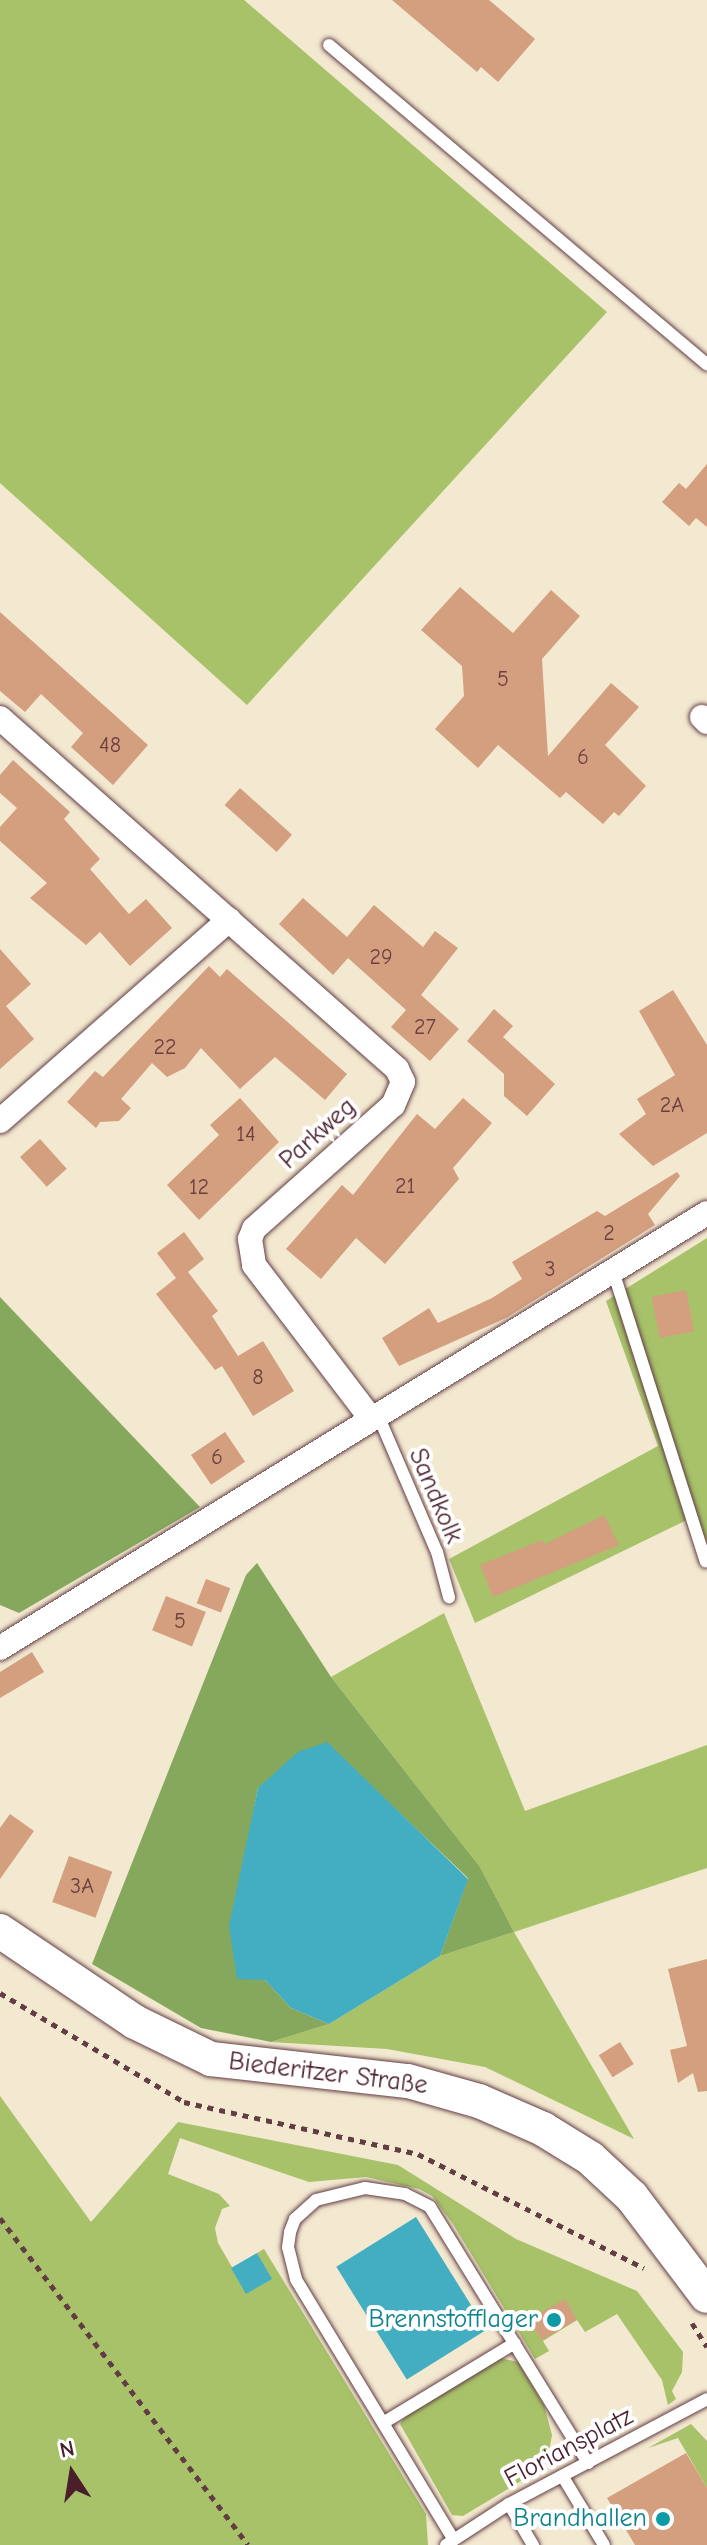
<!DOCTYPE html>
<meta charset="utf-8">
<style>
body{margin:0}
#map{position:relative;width:707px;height:2545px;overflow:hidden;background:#f3e8d0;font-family:"Comic Neue",sans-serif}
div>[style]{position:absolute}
.green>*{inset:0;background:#a7c269}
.forest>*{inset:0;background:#85a85d}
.water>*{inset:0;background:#43adc2;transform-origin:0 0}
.building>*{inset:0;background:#d39f7f;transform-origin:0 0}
.path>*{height:5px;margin-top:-2.5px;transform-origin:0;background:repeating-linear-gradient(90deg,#633d44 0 6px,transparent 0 12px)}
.roads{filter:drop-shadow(0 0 2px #633d44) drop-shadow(0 0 2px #633d44)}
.lane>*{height:12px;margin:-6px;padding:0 6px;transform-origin:6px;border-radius:6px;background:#fff}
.street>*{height:24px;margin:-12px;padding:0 12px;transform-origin:12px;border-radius:12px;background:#fff}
.secondary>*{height:34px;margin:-17px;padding:0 17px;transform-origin:17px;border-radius:17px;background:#fff}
.dots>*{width:22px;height:22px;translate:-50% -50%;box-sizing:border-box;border:4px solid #fff;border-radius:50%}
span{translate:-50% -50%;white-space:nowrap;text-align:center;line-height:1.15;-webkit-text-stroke:8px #fff;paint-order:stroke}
.number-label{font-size:22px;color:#6c3f40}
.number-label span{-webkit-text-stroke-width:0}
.street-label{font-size:26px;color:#4a1f2b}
.culture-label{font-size:26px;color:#0d838f}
.right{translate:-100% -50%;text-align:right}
.north{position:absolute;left:32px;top:2433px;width:80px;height:80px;-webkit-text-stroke:6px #fff;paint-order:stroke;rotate:348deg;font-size:22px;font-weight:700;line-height:32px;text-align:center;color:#4a1f2b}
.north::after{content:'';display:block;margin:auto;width:28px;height:36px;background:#4a1f2b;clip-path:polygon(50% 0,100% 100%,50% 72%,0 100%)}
</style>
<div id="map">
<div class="green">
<div style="clip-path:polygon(0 0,244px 0,607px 312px,247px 705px,0 483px)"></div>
<div style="clip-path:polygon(707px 1238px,707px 1544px,695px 1516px,475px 1623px,449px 1559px,658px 1446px,606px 1301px)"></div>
<div style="clip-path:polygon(444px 1613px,525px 1811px,707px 1745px,707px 1868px,514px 1932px,634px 2139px,485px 2067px,387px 2049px,271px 2042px,329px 2024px,440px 1956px,514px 1932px,480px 1867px,331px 1677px)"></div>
<div style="clip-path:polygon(0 2096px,91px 2222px,178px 2122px,398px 2165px,516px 2239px,637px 2291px,683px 2352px,682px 2372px,672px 2391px,676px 2399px,668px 2405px,662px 2380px,617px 2314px,585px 2332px,577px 2320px,543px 2341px,549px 2351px,535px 2359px,453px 2224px,432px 2196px,419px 2189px,366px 2177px,309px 2182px,180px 2138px,168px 2174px,219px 2194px,230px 2206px,222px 2209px,215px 2228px,218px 2243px,247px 2293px,271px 2279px,257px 2253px,264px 2249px,426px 2514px,428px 2545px,0 2545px)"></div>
<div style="clip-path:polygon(500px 2358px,518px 2362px,544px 2405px,552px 2435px,549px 2451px,531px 2475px,463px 2516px,452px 2515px,400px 2424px,406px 2415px)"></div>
<div style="clip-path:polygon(691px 2424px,707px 2441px,707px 2488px,678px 2438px,648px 2448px)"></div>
</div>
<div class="forest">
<div style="clip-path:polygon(0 1297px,200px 1507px,19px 1613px,0 1605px)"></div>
<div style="clip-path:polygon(257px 1563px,331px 1677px,480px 1867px,514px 1932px,440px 1956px,468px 1878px,326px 1743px,258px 1788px,245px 1855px,265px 1980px,291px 2008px,329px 2024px,271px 2042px,201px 2028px,92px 1964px,246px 1575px)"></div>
</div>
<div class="water">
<div style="clip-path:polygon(327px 1742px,468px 1879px,440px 1956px,329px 2024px,291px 2008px,265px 1980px,237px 1979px,229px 1926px,258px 1788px,298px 1752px)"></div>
<div style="left:416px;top:2217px;width:133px;height:94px;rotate:58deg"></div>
<div style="left:257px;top:2253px;width:30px;height:30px;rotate:60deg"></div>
</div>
<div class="building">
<div style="clip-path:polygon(392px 0,489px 0,535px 39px,498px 82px,481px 67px,477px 72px)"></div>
<div style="clip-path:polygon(707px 464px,707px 527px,696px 518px,689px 526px,662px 502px,679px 483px,686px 489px)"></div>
<div style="clip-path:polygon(460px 587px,513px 633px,551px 590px,580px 616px,542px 659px,548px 756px,611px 683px,639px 707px,605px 745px,646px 786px,619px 816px,614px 812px,603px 824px,566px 792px,560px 798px,498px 745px,478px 768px,435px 729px,464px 696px,462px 666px,421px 630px)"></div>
<div style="clip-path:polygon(0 612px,148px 745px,113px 785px,71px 747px,83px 733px,41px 694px,25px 712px,0 691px)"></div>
<div style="clip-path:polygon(13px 760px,70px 812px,64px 819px,100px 859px,90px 869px,129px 914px,146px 899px,172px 928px,130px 966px,100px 932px,86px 945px,30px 898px,47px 883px,0 841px,0 827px,17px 808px,0 793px,0 775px)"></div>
<div style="left:240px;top:788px;width:70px;height:23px;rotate:42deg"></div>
<div style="clip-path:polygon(303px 898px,347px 937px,374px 905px,423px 947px,435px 931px,458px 948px,421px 995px,459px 1029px,430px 1061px,391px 1027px,406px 1010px,348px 958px,333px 975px,279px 924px)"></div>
<div style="clip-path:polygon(0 949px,31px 984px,6px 1006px,34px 1039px,0 1069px)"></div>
<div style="clip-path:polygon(209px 966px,220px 977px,227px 969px,347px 1074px,325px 1100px,275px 1057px,240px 1089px,201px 1048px,185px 1068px,167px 1077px,152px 1063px,121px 1099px,131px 1108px,119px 1121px,100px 1122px,96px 1128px,67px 1102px,95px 1071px,103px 1077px)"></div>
<div style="clip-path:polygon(673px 990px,707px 1045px,707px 1133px,653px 1166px,619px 1134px,646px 1114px,637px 1099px,675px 1075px,639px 1011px)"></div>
<div style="clip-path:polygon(494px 1009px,513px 1026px,503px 1037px,555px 1084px,527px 1116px,504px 1096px,504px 1074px,467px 1041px)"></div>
<div style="clip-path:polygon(240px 1098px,279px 1142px,199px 1220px,167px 1185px,219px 1135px,210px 1125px)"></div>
<div style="clip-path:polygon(463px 1098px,492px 1123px,453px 1168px,459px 1179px,385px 1264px,356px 1238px,321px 1279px,286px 1249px,342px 1185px,353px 1195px,417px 1114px,435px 1129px)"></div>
<div style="left:40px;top:1139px;width:40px;height:27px;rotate:48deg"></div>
<div style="clip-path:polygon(677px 1172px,680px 1176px,648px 1214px,655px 1225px,506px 1318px,399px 1366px,382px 1338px,429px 1308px,438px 1323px,492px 1298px,522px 1279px,512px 1262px,597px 1211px,605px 1216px)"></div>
<div style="clip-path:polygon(184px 1232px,204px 1259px,188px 1272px,218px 1311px,212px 1316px,238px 1356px,263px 1341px,294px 1391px,253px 1416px,222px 1366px,215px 1370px,156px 1294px,176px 1278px,157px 1253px)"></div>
<div style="left:686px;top:1290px;width:42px;height:35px;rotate:79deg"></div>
<div style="left:225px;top:1432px;width:36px;height:41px;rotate:56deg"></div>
<div style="clip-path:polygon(604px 1515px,619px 1545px,493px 1597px,480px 1565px,542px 1540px,545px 1544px)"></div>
<div style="left:206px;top:1579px;width:26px;height:26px;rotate:21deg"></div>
<div style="left:166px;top:1596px;width:43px;height:37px;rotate:22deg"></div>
<div style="clip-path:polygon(32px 1652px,44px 1672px,0 1698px,0 1672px)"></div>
<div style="clip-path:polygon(10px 1814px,34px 1831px,0 1879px,0 1828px)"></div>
<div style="left:69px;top:1856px;width:46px;height:49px;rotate:20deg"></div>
<div style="clip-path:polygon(707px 1959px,707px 2091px,698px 2092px,693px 2073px,678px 2083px,670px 2050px,687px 2046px,668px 1969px)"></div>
<div style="left:620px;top:2042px;width:26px;height:25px;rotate:58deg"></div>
<div style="left:565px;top:2299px;width:24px;height:41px;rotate:60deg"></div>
<div style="clip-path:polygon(686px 2453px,707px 2488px,707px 2545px,635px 2545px,607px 2498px)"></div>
</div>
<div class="path">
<div style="left:0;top:1993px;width:214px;rotate:30.6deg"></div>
<div style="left:184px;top:2102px;width:240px;rotate:12.5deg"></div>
<div style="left:418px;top:2154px;width:253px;rotate:26.8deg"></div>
<div style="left:0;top:2218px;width:410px;rotate:52.8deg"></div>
<div style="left:692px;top:2323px;width:28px;rotate:58deg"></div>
</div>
<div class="roads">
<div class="lane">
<div style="left:329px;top:45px;width:495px;rotate:40.2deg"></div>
<div style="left:613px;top:1271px;width:305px;rotate:72.3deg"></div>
<div style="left:377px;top:1413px;width:151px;rotate:66.7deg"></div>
<div style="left:437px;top:1552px;width:47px;rotate:75.1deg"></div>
<div style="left:383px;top:2423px;width:154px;rotate:-31.2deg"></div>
<div style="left:563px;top:2477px;width:79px;rotate:58.9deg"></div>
<div style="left:509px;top:2504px;width:48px;rotate:59.7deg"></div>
<div style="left:452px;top:2537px;width:301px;rotate:-121.2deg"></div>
<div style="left:296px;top:2279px;width:33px;rotate:-104deg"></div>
<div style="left:288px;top:2247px;width:15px;rotate:-82deg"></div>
<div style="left:290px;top:2232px;width:14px;rotate:-69deg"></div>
<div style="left:295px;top:2219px;width:28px;rotate:-42deg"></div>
<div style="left:316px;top:2200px;width:50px;rotate:-13.8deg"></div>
<div style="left:365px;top:2188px;width:40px;rotate:8.5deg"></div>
<div style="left:405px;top:2194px;width:28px;rotate:27deg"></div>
<div style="left:430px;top:2207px;width:301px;rotate:58.3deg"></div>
<div style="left:446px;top:2545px;width:75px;rotate:-33.1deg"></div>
<div style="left:509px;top:2504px;width:224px;rotate:-27.9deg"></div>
</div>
<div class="street">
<div style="left:702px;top:717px;width:7px;rotate:45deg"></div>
<div style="left:0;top:718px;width:530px;rotate:41.48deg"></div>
<div style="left:397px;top:1069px;width:14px;rotate:65deg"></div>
<div style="left:403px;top:1082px;width:25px;rotate:113deg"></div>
<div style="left:393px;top:1105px;width:186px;rotate:138.3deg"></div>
<div style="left:254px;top:1229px;width:11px;rotate:112deg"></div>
<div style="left:250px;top:1239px;width:26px;rotate:81deg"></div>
<div style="left:254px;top:1265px;width:191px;rotate:52.7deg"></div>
<div style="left:0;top:1121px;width:305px;rotate:-41.3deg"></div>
<div style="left:0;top:1648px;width:830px;rotate:-31.6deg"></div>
</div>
<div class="secondary">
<div style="left:0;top:1931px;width:163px;rotate:34deg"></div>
<div style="left:135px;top:2022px;width:85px;rotate:26deg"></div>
<div style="left:211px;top:2059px;width:198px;rotate:6.4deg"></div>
<div style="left:408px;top:2081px;width:74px;rotate:15.7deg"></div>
<div style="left:479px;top:2101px;width:70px;rotate:23.6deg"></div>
<div style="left:543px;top:2129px;width:55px;rotate:31.7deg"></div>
<div style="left:590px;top:2158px;width:57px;rotate:42.9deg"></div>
<div style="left:632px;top:2197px;width:124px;rotate:52.9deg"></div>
</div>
</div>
<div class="dots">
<div style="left:554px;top:2320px;background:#0f9aa8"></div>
<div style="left:663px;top:2519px;background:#0f9aa8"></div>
</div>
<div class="number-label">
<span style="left:503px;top:680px">5</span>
<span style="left:110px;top:746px">48</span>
<span style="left:583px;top:758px">6</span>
<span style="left:381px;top:958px">29</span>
<span style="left:425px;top:1028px">27</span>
<span style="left:165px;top:1048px">22</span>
<span style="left:672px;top:1106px">2A</span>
<span style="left:246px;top:1135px">14</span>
<span style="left:405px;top:1187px">21</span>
<span style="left:199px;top:1188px">12</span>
<span style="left:609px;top:1234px">2</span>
<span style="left:550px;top:1270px">3</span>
<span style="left:258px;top:1378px">8</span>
<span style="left:217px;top:1458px">6</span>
<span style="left:180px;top:1622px">5</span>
<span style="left:82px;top:1887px">3A</span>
</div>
<div class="street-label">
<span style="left:318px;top:1134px;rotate:-42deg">Parkweg</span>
<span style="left:435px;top:1496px;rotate:67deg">Sandkolk</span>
<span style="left:328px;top:2074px;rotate:7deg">Biederitzer Straße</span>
<span style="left:569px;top:2448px;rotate:-28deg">Floriansplatz</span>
</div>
<div class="culture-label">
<span class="right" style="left:538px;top:2320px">Brennstofflager</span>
<span class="right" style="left:647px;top:2519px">Brandhallen</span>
</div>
<div class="north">N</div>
</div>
